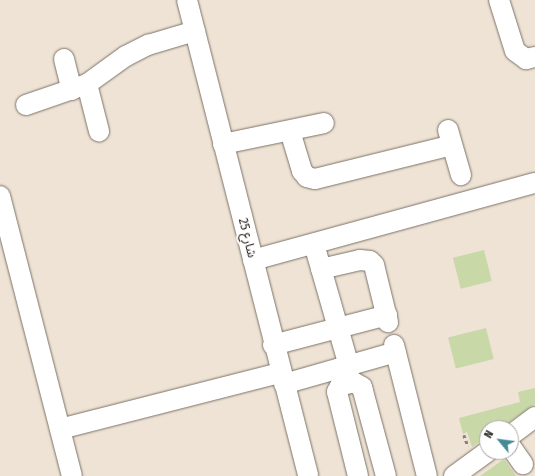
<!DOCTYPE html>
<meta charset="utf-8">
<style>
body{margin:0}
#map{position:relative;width:535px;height:476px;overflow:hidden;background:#eee3d5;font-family:"Fira Sans Condensed","Noto Sans Arabic",sans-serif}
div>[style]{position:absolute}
.green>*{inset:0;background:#c8d8a7;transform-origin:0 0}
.path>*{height:2.5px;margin-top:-1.25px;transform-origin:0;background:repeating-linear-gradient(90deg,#888177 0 3px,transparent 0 6px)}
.roads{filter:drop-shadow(0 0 1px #7c7266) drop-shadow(0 0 1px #7c7266)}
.minor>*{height:20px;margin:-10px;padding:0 10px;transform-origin:10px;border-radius:10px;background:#fff}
span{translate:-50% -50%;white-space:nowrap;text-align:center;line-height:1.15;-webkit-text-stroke:4px #fff;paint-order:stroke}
.street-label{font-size:13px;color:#231f1a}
.north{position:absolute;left:479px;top:420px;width:40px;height:40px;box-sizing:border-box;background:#fff;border:1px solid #a7a5a3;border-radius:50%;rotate:299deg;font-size:11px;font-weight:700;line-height:16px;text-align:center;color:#231f1a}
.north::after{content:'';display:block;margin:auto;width:14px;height:18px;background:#448a95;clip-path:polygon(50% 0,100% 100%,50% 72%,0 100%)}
</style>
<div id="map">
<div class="green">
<div style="left:484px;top:250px;width:32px;height:32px;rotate:76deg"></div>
<div style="left:486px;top:328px;width:32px;height:39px;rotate:76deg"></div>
<div style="clip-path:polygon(535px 388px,535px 404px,500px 428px,487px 428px,487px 437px,472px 447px,467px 432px,463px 434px,459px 418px,520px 402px,518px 392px)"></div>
<div style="clip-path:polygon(504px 459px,516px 476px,480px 476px)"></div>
</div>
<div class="path">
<div style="left:464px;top:435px;width:12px;rotate:70deg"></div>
</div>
<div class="roads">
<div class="minor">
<div style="left:187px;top:0;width:491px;rotate:75.7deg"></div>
<div style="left:499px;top:0;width:53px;rotate:72.6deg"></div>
<div style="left:515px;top:51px;width:14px;rotate:36deg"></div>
<div style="left:526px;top:59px;width:9px;rotate:-13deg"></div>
<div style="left:64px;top:59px;width:32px;rotate:76deg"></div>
<div style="left:87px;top:84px;width:49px;rotate:75.7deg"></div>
<div style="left:26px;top:105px;width:65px;rotate:-19deg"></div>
<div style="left:87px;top:84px;width:48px;rotate:-35.7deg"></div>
<div style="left:126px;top:56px;width:25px;rotate:-27deg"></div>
<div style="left:148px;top:45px;width:49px;rotate:-16.6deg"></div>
<div style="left:448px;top:130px;width:47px;rotate:73.9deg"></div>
<div style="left:290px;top:131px;width:42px;rotate:73.3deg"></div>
<div style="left:302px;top:171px;width:8px;rotate:50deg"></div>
<div style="left:307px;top:177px;width:8px;rotate:14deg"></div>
<div style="left:315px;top:179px;width:141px;rotate:-13.9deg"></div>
<div style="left:223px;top:144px;width:103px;rotate:-11.7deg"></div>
<div style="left:0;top:196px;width:289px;rotate:75.6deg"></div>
<div style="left:314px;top:244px;width:127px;rotate:74deg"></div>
<div style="left:253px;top:260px;width:292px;rotate:-15.3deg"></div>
<div style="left:321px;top:269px;width:40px;rotate:-13deg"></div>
<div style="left:360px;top:260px;width:10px;rotate:6deg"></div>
<div style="left:370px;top:261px;width:6px;rotate:45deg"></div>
<div style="left:374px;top:265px;width:59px;rotate:76.2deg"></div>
<div style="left:273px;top:345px;width:118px;rotate:-14.7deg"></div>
<div style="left:394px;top:345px;width:135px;rotate:75.9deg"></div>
<div style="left:284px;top:384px;width:116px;rotate:-15.9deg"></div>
<div style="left:60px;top:429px;width:227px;rotate:-14.3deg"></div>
<div style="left:511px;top:435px;width:30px;rotate:-37deg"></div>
<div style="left:511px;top:447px;width:21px;rotate:55deg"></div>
<div style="left:358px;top:476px;width:87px;rotate:-104deg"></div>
<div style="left:337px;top:392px;width:7px;rotate:-63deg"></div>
<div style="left:340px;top:386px;width:14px;rotate:-17deg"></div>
<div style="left:353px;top:382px;width:10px;rotate:29deg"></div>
<div style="left:362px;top:387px;width:4px;rotate:76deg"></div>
<div style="left:363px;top:391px;width:88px;rotate:74.9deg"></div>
<div style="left:454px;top:476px;width:41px;rotate:-36deg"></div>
</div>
</div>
<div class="street-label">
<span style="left:247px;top:238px;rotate:76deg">شارع 25</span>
</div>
<div class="north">N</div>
</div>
